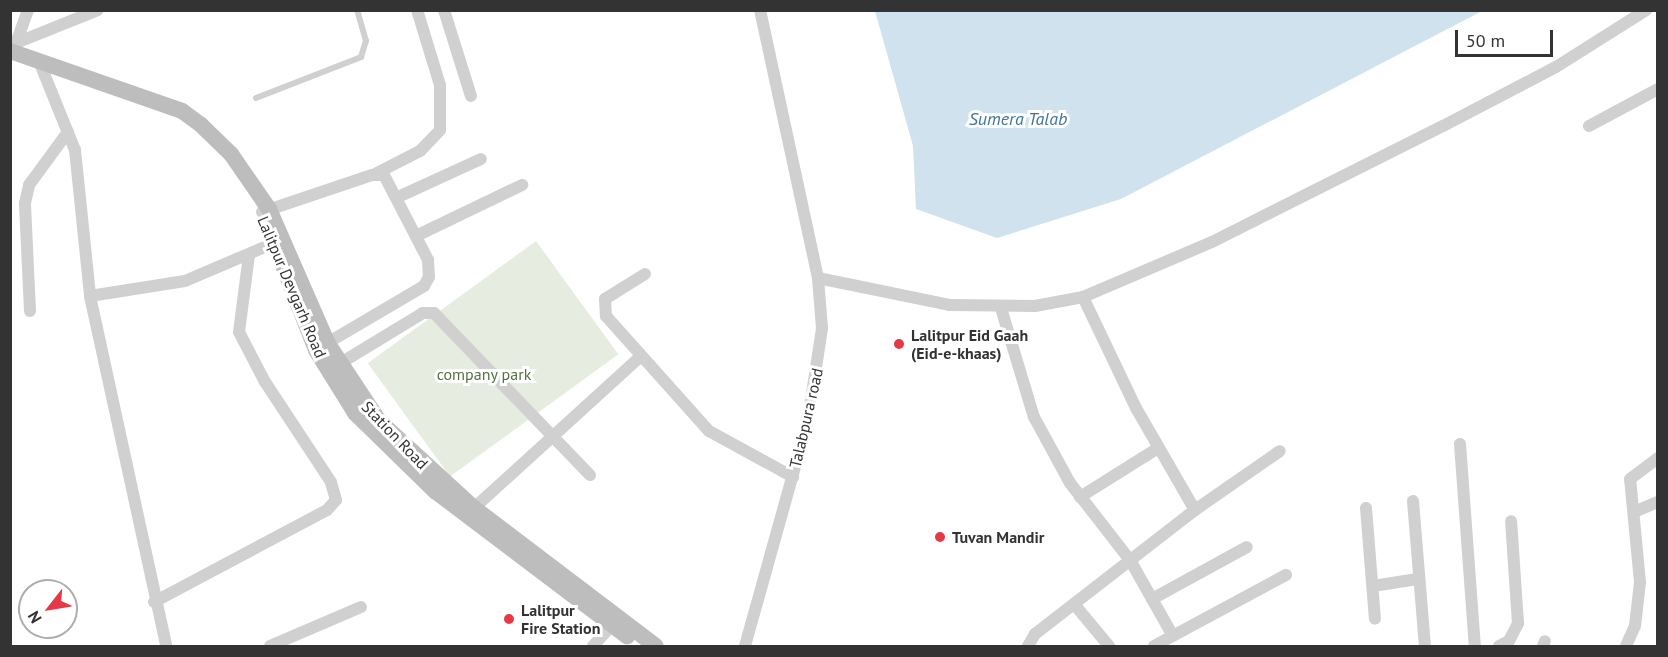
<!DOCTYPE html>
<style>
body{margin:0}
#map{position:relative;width:1668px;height:657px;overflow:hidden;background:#fff;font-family:"PT Sans",sans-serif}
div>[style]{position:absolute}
.green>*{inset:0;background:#e6ecdf;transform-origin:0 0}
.water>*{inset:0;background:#cfe2ee}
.lane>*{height:6px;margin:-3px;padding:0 3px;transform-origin:3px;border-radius:3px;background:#d0d0d0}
.street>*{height:12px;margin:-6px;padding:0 6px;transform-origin:6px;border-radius:6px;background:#d0d0d0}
.secondary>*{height:16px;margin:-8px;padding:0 8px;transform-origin:8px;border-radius:8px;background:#bdbdbd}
.dots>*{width:16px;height:16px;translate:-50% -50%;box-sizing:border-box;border:3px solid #fff;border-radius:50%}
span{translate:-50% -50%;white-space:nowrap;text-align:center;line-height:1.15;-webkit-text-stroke:6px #fff;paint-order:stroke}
.street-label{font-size:16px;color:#333}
.poi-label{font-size:16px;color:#333;font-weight:700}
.left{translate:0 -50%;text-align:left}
.park-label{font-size:16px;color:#56703f}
.water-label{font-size:18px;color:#3f7597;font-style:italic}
.frame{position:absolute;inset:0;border:12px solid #333;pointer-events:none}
.north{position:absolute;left:18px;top:579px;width:60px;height:60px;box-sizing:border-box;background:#fff;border:2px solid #adadad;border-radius:50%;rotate:239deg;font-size:16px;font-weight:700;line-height:24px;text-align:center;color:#333}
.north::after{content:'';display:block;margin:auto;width:21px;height:27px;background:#e63946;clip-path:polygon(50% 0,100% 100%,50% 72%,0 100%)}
.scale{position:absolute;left:1455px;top:30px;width:98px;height:27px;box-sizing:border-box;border:3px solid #333;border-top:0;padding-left:8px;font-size:18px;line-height:21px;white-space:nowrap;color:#333;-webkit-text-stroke:4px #fff;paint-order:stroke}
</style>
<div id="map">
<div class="green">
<div style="left:536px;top:241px;width:140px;height:208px;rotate:54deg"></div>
</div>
<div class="water">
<div style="clip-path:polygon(875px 11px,875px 10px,1482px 11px,1121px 199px,997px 238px,916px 209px,913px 146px)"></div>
</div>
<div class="lane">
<div style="left:256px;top:98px;width:113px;rotate:-21.3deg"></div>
<div style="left:361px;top:57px;width:17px;rotate:-73deg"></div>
<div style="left:366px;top:41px;width:32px;rotate:-106deg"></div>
</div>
<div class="street">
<div style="left:444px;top:10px;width:90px;rotate:72.6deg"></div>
<div style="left:16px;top:43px;width:35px;rotate:-70deg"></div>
<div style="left:10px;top:50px;width:9px;rotate:-49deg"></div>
<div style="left:16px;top:43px;width:88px;rotate:-21.9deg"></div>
<div style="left:39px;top:61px;width:96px;rotate:68deg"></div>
<div style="left:75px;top:150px;width:147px;rotate:84.1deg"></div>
<div style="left:90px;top:296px;width:358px;rotate:77.7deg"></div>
<div style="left:1589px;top:126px;width:78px;rotate:-28.2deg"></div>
<div style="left:373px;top:175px;width:53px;rotate:-27.1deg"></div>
<div style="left:420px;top:151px;width:29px;rotate:-46deg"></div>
<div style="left:440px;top:130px;width:45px;rotate:-90deg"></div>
<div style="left:440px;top:85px;width:78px;rotate:-107deg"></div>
<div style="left:398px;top:197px;width:91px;rotate:-24.6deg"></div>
<div style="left:262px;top:212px;width:116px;rotate:-18.6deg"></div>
<div style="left:372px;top:175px;width:12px"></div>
<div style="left:384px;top:175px;width:96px;rotate:62.6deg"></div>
<div style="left:428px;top:260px;width:17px;rotate:87deg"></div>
<div style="left:429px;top:277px;width:10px;rotate:119deg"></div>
<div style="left:424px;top:286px;width:118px;rotate:149.5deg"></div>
<div style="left:416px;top:236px;width:118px;rotate:-25.7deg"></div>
<div style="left:645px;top:274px;width:47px;rotate:148deg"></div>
<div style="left:605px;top:299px;width:17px;rotate:87deg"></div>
<div style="left:606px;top:316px;width:154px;rotate:48.2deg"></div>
<div style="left:709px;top:431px;width:96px;rotate:28.7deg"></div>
<div style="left:818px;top:278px;width:134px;rotate:11.6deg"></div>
<div style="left:949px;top:305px;width:86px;rotate:0.7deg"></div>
<div style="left:1035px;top:306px;width:49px;rotate:-10.6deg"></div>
<div style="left:1083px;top:297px;width:140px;rotate:-23.1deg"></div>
<div style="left:1212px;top:242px;width:258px;rotate:-26.7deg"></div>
<div style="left:1443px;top:126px;width:127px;rotate:-27.6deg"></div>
<div style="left:1556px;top:67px;width:107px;rotate:-32.3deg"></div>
<div style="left:90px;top:296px;width:96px;rotate:-9deg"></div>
<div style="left:185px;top:281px;width:97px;rotate:-23.1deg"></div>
<div style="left:1083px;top:297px;width:123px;rotate:64.5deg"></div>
<div style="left:1136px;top:408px;width:118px;rotate:60deg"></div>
<div style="left:1001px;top:308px;width:114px;rotate:73.2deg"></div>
<div style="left:1034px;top:417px;width:75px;rotate:61.4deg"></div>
<div style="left:1070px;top:483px;width:98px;rotate:52.1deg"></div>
<div style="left:1130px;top:560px;width:87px;rotate:60.5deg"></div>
<div style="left:30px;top:311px;width:108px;rotate:-92.7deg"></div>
<div style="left:25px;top:203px;width:18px;rotate:-77deg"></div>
<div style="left:29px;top:185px;width:66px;rotate:-53.7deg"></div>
<div style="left:339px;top:364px;width:98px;rotate:-31.3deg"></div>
<div style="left:423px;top:313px;width:11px"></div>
<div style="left:434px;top:313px;width:225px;rotate:46.1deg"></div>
<div style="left:1460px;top:444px;width:203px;rotate:85.8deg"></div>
<div style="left:1080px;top:497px;width:92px;rotate:-32.1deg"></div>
<div style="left:1413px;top:501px;width:145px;rotate:85.3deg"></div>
<div style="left:474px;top:508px;width:223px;rotate:-42.3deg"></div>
<div style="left:1366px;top:508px;width:111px;rotate:85.4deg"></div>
<div style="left:1634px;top:512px;width:26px;rotate:-23deg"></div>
<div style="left:1373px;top:586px;width:45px;rotate:-9deg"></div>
<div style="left:1152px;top:599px;width:108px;rotate:-28.7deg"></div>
<div style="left:154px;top:602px;width:196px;rotate:-28deg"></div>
<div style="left:327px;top:510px;width:13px;rotate:-48deg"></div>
<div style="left:336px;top:500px;width:19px;rotate:-106deg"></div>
<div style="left:331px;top:482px;width:120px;rotate:-123.4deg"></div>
<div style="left:265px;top:382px;width:56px;rotate:-117.5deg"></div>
<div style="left:239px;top:332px;width:78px;rotate:-82.6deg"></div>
<div style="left:1074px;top:604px;width:55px;rotate:50.2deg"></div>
<div style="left:270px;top:646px;width:99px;rotate:-23.2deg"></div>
<div style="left:593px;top:646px;width:30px;rotate:-48deg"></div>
<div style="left:745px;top:646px;width:235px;rotate:-74.4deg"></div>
<div style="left:808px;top:420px;width:93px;rotate:-81.3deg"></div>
<div style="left:822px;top:328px;width:50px;rotate:-94.6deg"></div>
<div style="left:818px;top:278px;width:274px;rotate:-102.2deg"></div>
<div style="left:1028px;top:646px;width:14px;rotate:-60deg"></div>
<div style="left:1035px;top:634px;width:202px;rotate:-37.8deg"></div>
<div style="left:1195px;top:510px;width:103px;rotate:-34.8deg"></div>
<div style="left:1154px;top:646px;width:150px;rotate:-28.3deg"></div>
<div style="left:1499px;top:646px;width:11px;rotate:-27deg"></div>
<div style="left:1509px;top:641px;width:20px;rotate:-63deg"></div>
<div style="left:1518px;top:623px;width:102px;rotate:-93.9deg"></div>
<div style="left:1543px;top:646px;width:5px;rotate:-68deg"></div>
<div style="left:1626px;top:646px;width:22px;rotate:-66deg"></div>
<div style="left:1635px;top:626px;width:44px;rotate:-83.5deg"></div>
<div style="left:1640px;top:582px;width:103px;rotate:-95.5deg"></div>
<div style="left:1630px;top:479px;width:35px;rotate:-37deg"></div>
</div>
<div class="secondary">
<div style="left:10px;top:51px;width:182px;rotate:19.2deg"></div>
<div style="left:182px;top:111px;width:24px;rotate:36deg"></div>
<div style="left:201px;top:125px;width:42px;rotate:44deg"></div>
<div style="left:231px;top:154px;width:67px;rotate:55.4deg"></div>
<div style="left:269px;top:209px;width:147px;rotate:66.4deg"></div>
<div style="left:328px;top:344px;width:92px;rotate:56.5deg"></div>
<div style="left:379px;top:421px;width:129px;rotate:42.5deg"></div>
<div style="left:474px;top:508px;width:228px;rotate:37.2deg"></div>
<div style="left:270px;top:232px;width:127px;rotate:68.7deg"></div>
<div style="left:316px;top:350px;width:74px;rotate:58.2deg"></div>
<div style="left:355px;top:413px;width:112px;rotate:44.3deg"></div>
<div style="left:435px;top:491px;width:241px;rotate:37.1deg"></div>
</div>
<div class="dots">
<div style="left:899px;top:344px;background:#e63946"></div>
<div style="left:940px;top:537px;background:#e63946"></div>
<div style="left:509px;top:619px;background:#e63946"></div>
</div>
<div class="street-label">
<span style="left:292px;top:287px;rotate:67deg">Lalitpur Devgarh Road</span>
<span style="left:806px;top:418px;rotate:-77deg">Talabpura road</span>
<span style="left:395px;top:435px;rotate:46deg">Station Road</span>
</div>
<div class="poi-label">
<span class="left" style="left:911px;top:344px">Lalitpur Eid Gaah<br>(Eid-e-khaas)</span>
<span class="left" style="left:952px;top:537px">Tuvan Mandir</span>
<span class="left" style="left:521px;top:619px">Lalitpur<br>Fire Station</span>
</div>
<div class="park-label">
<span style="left:484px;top:374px">company park</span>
</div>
<div class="water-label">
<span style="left:1018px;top:119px">Sumera Talab</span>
</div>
<div class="frame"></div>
<div class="north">N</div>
<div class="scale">50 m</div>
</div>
